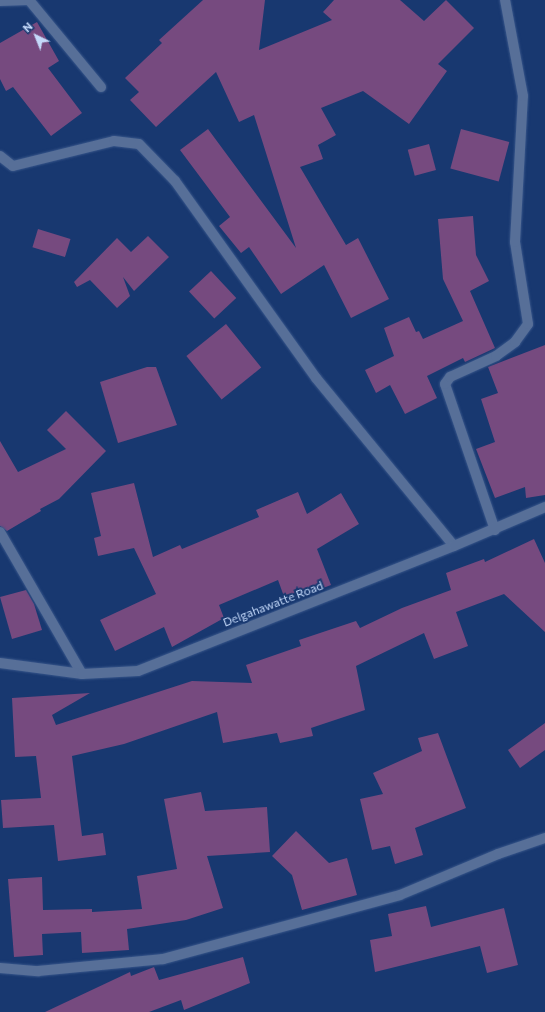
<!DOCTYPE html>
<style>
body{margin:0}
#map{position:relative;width:545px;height:1012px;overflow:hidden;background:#183870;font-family:Commissioner,sans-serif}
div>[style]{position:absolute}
.building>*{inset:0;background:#764a7f;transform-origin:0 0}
.roads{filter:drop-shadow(0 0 1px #375589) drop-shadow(0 0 1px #375589)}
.minor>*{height:10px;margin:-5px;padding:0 5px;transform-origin:5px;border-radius:5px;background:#576f98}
span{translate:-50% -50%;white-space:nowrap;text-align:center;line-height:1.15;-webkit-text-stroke:4px #183870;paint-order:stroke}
.street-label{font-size:12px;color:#c4d9fa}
.north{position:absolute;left:16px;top:16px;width:40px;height:40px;-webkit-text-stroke:3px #183870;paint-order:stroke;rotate:317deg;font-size:11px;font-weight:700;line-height:16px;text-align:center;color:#c4d9fa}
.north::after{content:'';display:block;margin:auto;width:14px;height:18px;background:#c4d9fa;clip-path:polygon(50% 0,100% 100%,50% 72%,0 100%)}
</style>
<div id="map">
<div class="building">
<div style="clip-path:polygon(203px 0,265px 0,259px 50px,332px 20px,323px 12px,334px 0,400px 0,424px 21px,446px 0,474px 28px,438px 64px,447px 71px,409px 124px,363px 91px,321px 108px,336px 135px,318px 145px,323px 159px,300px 167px,346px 245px,358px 238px,389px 299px,351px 318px,324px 265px,281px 294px,249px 247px,241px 253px,219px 226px,230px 217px,180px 150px,208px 129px,296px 248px,254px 115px,239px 122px,216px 72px,156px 127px,130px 100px,139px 92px,125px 78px,162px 43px,159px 40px)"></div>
<div style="clip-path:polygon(37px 22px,59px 61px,48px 68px,82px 113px,51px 136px,13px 87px,6px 91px,0 79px,0 43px)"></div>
<div style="left:461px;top:129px;width:50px;height:41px;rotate:15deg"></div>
<div style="left:429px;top:144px;width:27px;height:22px;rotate:75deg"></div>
<div style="clip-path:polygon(473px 216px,476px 255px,489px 281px,470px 291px,495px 348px,465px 362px,463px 358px,427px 376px,437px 398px,405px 414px,390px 385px,376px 393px,365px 370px,394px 356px,384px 328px,409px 317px,416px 332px,419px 331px,423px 339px,463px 321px,443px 279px,438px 219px)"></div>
<div style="left:38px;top:229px;width:34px;height:19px;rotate:17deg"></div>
<div style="clip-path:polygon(148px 236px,169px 257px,134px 291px,123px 277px,130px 296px,117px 308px,90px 280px,77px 287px,74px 282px,117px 238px,131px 252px)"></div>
<div style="left:211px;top:271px;width:37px;height:30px;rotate:47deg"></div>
<div style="left:226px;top:324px;width:56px;height:51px;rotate:51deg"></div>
<div style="clip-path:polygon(545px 345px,545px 495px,526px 498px,525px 487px,495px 498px,476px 449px,495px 442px,481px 399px,498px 393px,488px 367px)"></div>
<div style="clip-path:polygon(147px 367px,156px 367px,177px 425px,118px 443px,100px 382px)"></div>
<div style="clip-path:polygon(66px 411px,106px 451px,59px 499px,40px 509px,41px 511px,7px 531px,0 526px,0 441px,18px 472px,66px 449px,47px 430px)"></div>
<div style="clip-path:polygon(134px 483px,153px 557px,180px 545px,182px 549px,259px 517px,256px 510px,298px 492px,307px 514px,341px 493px,359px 524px,317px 549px,331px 585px,286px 602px,278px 580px,219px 605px,224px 618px,172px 647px,164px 627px,115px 651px,100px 620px,156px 594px,134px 548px,98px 556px,94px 538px,101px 536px,91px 493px)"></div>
<div style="clip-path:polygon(534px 539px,545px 563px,545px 632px,504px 594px,456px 612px,468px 646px,434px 659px,424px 633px,356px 666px,365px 710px,311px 728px,313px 736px,280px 743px,277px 733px,223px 743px,217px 712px,124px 744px,72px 756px,82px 836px,103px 833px,106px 855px,58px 861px,54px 825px,3px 828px,1px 800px,41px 798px,36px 756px,15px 757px,12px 698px,90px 693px,52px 715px,56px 725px,192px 681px,252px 683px,246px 665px,301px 646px,299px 640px,356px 621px,360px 628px,402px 608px,451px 590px,446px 573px,484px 559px,485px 562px)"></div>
<div style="clip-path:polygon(26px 590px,34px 604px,42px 630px,12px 639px,0 597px)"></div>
<div style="clip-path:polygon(545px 723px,545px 750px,520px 768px,508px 750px)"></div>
<div style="clip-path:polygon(438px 733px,466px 808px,415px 828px,423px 855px,395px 864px,390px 846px,372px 850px,360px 799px,383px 794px,373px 773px,422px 751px,418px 738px)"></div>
<div style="clip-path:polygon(201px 792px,205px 811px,267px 807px,270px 852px,207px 856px,223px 908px,186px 920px,127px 929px,129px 950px,82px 953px,81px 932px,42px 934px,43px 955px,14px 957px,8px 879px,42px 877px,43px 910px,92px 909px,92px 912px,142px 909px,137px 876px,177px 869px,164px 799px)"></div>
<div style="clip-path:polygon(296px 831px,329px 863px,347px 858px,357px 895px,302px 910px,292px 875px,272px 856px)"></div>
<div style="clip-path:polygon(426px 906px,431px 927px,504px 908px,518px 965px,487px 973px,480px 946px,375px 972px,370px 940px,392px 936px,388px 914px)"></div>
<div style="clip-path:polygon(243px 957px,250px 983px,184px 1010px,181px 1000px,149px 1012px,45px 1012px,130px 972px,131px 976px,154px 967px,159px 980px)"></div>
</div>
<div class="roads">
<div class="minor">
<div style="left:0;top:1px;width:29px;rotate:-2deg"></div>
<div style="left:29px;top:0;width:113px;rotate:50.4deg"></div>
<div style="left:0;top:156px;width:16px;rotate:38deg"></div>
<div style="left:13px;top:166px;width:104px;rotate:-13.9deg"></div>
<div style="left:114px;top:141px;width:25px;rotate:7deg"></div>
<div style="left:139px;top:144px;width:52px;rotate:45.8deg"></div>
<div style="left:175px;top:181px;width:242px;rotate:54.4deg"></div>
<div style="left:316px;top:378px;width:217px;rotate:50.6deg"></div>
<div style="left:495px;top:530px;width:154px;rotate:-108.9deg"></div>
<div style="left:445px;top:384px;width:9px;rotate:-54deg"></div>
<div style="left:450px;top:377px;width:51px;rotate:-24.5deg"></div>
<div style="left:496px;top:356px;width:24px;rotate:-36deg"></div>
<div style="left:515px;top:342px;width:22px;rotate:-54deg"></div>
<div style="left:528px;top:324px;width:83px;rotate:-99deg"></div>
<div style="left:515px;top:242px;width:146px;rotate:-86.9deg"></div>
<div style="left:523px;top:96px;width:98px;rotate:-100.6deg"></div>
<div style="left:0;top:532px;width:164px;rotate:60deg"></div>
<div style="left:0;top:663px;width:83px;rotate:7.6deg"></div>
<div style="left:82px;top:674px;width:56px;rotate:-3.1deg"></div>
<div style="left:138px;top:671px;width:340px;rotate:-21.6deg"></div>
<div style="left:454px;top:546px;width:99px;rotate:-23.2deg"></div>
<div style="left:0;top:968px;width:38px;rotate:5deg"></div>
<div style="left:38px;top:971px;width:126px;rotate:-5.5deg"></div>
<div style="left:163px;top:959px;width:245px;rotate:-15.1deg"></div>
<div style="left:400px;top:895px;width:106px;rotate:-22.7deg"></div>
<div style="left:498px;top:854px;width:50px;rotate:-18.8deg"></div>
</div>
</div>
<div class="street-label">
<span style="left:273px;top:604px;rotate:-21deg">Delgahawatte Road</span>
</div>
<div class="north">N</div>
</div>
